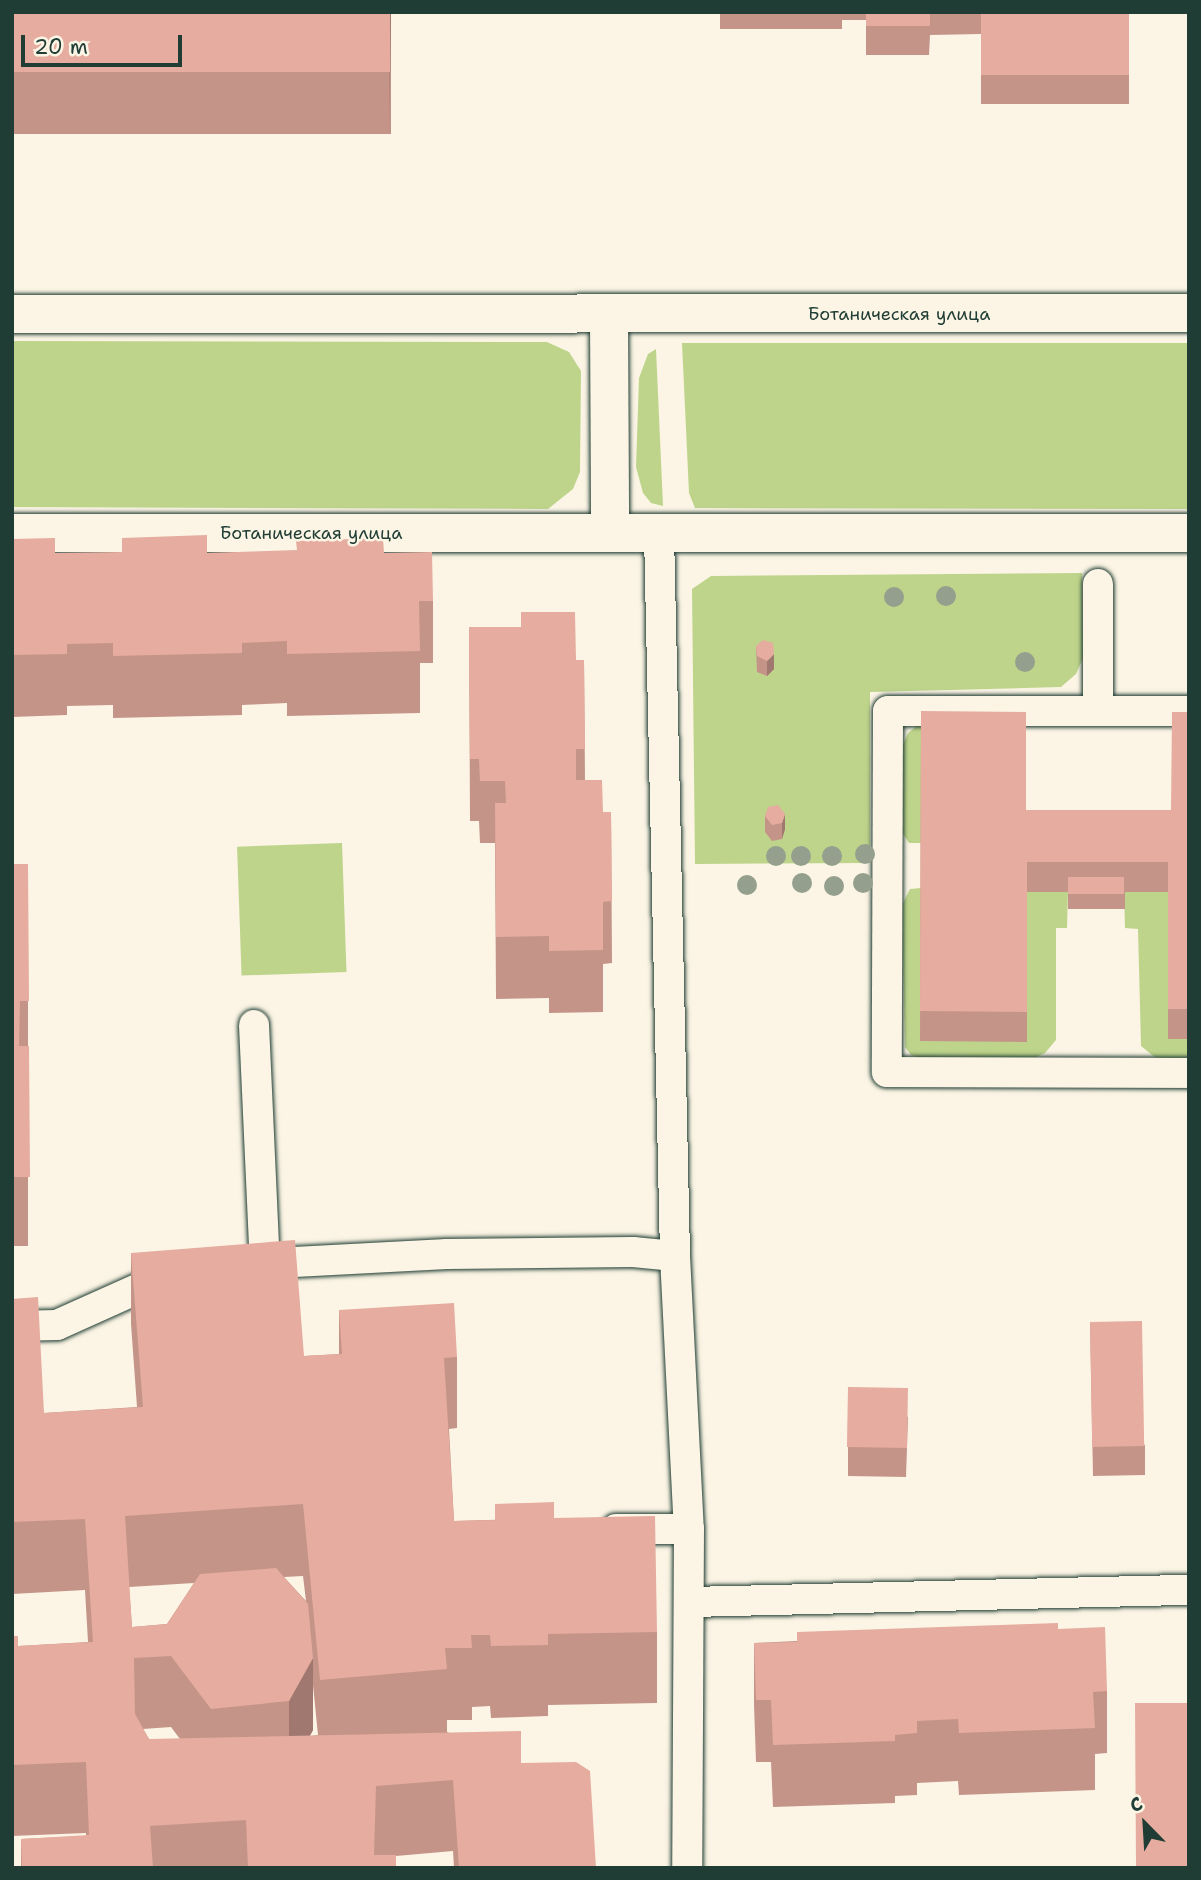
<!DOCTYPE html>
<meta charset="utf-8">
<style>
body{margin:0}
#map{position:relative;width:1201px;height:1880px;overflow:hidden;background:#fcf5e5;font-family:"Shantell Sans",sans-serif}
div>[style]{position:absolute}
.green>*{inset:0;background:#bed48b;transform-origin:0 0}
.roads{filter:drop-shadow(0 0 2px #1f3d34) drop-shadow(0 0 2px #1f3d34)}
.service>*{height:30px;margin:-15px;padding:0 15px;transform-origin:15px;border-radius:15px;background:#fcf5e5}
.minor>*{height:38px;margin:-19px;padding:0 19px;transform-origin:19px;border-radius:19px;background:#fcf5e5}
.trees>*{width:20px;height:20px;margin:-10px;border-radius:50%;background:#94a08d}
.wall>*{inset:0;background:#c59489;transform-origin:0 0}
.shaded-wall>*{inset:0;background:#a0786f}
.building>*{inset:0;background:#e5ac9f;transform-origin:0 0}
span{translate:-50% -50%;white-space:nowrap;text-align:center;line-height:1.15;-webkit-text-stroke:5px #fcf5e5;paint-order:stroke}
.street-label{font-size:18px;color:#1f3d34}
.frame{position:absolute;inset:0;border:14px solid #1f3d34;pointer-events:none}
.north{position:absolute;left:1110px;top:1789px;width:70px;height:70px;-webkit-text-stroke:5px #fcf5e5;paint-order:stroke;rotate:336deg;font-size:19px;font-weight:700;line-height:28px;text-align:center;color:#1f3d34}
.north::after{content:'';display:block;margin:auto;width:24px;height:32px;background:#1f3d34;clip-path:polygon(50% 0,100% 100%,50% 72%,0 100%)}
.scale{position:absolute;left:21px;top:35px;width:161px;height:32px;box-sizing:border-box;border:4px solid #1f3d34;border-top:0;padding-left:9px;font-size:21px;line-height:24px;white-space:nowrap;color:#1f3d34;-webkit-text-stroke:5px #fcf5e5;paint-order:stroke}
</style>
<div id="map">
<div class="green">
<div style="clip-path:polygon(12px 341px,547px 342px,569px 352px,581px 371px,580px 472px,573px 489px,548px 509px,12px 507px)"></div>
<div style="clip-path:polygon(682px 343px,1189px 343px,1189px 509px,695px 508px,689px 493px)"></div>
<div style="clip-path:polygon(656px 349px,663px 506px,651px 503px,643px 493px,636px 467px,639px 378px,648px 354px)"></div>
<div style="clip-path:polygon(1082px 573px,1083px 658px,1076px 674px,1061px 687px,870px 692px,870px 863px,695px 864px,692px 589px,711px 576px)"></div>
<div style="clip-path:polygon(917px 726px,978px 726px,921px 741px,921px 843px,909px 843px,903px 834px,902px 747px,908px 733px)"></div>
<div style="left:342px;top:843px;width:129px;height:105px;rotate:88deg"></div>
<div style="clip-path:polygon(921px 888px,1026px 1042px,1027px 892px,1068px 892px,1067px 928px,1056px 928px,1056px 1040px,1045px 1053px,1034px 1058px,923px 1059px,911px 1055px,905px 1047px,902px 905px,910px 889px)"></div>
<div style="clip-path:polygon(1124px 892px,1168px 892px,1168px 1038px,1189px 1039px,1189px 1061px,1157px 1059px,1141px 1046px,1138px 929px,1125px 928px)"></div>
</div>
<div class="roads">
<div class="service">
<div style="left:659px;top:533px;width:723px;rotate:88.73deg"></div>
<div style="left:675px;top:1256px;width:273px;rotate:87.1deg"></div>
<div style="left:689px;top:1529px;width:339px;rotate:90.3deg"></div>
<div style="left:1098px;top:711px;width:127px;rotate:-90deg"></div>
<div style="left:1189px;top:711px;width:301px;rotate:180deg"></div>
<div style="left:888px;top:711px;width:361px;rotate:90.2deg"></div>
<div style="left:887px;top:1072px;width:302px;rotate:0.2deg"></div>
<div style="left:254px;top:1025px;width:238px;rotate:87.4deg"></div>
<div style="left:256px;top:1264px;width:191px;rotate:-3deg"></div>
<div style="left:447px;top:1254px;width:186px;rotate:-0.6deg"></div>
<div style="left:633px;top:1252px;width:42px;rotate:5.4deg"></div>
<div style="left:12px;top:1326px;width:45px;rotate:-1.3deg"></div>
<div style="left:57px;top:1325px;width:120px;rotate:-24.2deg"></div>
<div style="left:616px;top:1529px;width:73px"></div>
<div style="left:690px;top:1602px;width:499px;rotate:-1.4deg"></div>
</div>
<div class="minor">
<div style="left:12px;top:314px;width:1177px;rotate:-0.05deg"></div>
<div style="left:609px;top:316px;width:217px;rotate:89.7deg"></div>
<div style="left:12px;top:533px;width:1177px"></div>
</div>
</div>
<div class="trees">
<div style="left:946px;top:596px"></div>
<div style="left:894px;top:597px"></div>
<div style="left:1025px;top:662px"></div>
<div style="left:865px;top:854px"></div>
<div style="left:776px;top:856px"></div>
<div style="left:801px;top:856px"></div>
<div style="left:832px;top:856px"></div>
<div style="left:802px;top:883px"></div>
<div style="left:863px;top:883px"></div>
<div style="left:747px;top:885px"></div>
<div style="left:834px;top:886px"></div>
</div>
<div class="wall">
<div style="left:12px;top:12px;width:379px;height:122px"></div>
<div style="clip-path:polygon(720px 12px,1129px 12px,1129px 104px,981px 104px,981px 34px,930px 35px,929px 55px,866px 55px,866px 20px,842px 20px,842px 29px,720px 29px)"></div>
<div style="clip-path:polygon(12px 539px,55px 553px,384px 553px,433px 601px,433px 663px,420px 663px,420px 713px,287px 716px,287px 703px,242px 705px,242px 715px,113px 718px,113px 705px,67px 706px,67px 715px,12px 717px)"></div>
<div style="clip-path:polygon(469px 627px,576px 660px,584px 660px,585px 780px,603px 812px,611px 812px,612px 963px,603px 964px,603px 1012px,549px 1013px,549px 998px,496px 999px,495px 843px,480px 843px,479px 821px,470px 821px)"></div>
<div style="clip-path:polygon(756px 646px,774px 669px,767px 676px,757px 672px)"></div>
<div style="clip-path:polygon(921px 711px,1026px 810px,1171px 810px,1189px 712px,1189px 1039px,1168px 1039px,1168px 892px,1125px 892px,1125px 909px,1068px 909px,1068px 892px,1027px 892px,1027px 1042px,920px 1041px)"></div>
<div style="clip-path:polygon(778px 805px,785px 829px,782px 839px,772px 841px,765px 832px,765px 816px)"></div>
<div style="left:12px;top:864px;width:16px;height:382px"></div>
<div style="clip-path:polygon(evenodd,131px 1253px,304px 1356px,339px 1354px,339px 1310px,457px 1357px,457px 1428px,449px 1429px,454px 1521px,554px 1518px,657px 1632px,657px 1703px,548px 1705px,548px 1716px,491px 1718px,490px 1706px,472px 1707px,472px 1720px,447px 1720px,447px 1732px,521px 1763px,596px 1868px,454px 1868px,453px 1851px,396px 1856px,396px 1868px,21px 1868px,21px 1839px,86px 1836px,86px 1833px,12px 1836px,12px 1636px,18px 1646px,88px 1642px,85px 1590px,12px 1594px,12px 1299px,44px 1413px,137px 1407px,131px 1324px,131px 1253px,303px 1576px,306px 1601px,284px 1577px,303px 1576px,131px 1253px,194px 1583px,167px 1624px,132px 1627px,129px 1587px,194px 1583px,131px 1253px,313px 1685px,318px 1735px,310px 1736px,313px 1730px,313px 1685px,131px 1253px,171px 1727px,180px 1739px,149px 1739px,143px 1729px,171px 1727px)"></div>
<div style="clip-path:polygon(1090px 1322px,1145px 1446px,1145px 1475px,1093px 1476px)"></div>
<div style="clip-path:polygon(848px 1387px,908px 1417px,906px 1477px,848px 1476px)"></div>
<div style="clip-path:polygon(1058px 1629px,1107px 1691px,1107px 1753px,1095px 1754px,1095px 1790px,959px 1795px,958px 1781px,917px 1783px,917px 1795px,895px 1796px,895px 1803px,773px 1807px,771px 1762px,756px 1762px,754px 1705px,754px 1643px)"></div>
</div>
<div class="shaded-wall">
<div style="clip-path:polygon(390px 12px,391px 12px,391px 17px,389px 140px)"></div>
<div style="clip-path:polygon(774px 654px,774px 669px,767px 676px,767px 661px)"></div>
<div style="clip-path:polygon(785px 814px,785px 829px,782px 839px,782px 823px)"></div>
<div style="clip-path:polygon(313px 1658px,313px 1730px,289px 1772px,289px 1701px)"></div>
</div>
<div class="building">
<div style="left:12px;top:12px;width:378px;height:60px"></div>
<div style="left:866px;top:12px;width:64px;height:14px"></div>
<div style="left:981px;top:12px;width:148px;height:63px"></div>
<div style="clip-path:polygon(207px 535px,207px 553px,297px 550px,296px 541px,383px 538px,384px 553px,432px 552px,433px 601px,419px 601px,420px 651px,287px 654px,287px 641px,242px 643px,242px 653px,113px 656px,113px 643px,67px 644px,67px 654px,12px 655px,12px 539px,55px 538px,55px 553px,122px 552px,122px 538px)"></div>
<div style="clip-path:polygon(521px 612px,575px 612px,576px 660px,584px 660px,585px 749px,576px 749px,576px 780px,602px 780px,603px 812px,611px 812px,612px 901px,603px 902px,603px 950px,549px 951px,549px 936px,496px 937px,495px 803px,506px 803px,505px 781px,480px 781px,479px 759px,470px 759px,469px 627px,521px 627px)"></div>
<div style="clip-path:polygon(763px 640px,773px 643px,774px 654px,767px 661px,757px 656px,756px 646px)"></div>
<div style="clip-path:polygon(921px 711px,1026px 712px,1026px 810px,1171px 810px,1172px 712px,1189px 712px,1189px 1009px,1168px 1009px,1168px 862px,1027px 862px,1027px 1012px,920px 1011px)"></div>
<div style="clip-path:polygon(778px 805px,785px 814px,782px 823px,772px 825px,765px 816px,768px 807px)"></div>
<div style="clip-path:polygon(12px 864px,28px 864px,29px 1001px,20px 1001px,19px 1046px,29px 1046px,30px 1177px,12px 1177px)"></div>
<div style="left:1068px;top:877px;width:56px;height:17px"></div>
<div style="clip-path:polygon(295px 1240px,304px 1356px,342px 1354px,339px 1310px,454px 1303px,457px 1357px,444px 1358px,454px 1521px,495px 1520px,495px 1504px,554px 1502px,554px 1518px,655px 1516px,657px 1632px,548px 1634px,548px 1645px,491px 1646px,490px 1635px,471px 1635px,472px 1648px,445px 1648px,447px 1669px,320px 1680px,303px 1504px,125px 1516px,132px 1627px,167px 1624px,200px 1574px,276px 1568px,308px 1604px,313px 1658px,289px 1701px,211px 1709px,171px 1656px,134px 1658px,135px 1714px,149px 1739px,521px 1731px,521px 1763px,576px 1762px,590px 1771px,596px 1868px,459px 1868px,453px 1780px,376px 1786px,374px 1855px,396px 1855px,396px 1868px,248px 1868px,246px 1820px,150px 1826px,153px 1868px,22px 1868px,21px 1839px,89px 1835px,86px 1762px,12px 1765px,12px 1636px,18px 1636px,18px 1646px,93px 1642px,85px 1519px,12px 1522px,12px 1299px,38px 1297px,44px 1413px,143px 1407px,131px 1253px)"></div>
<div style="left:1142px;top:1321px;width:125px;height:52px;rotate:89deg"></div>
<div style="left:848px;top:1387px;width:60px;height:60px;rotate:1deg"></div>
<div style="clip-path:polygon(1058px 1623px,1058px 1629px,1105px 1627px,1107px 1691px,1093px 1692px,1095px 1728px,959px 1733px,958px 1719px,917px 1721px,917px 1733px,895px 1735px,895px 1741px,773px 1745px,771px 1700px,756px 1700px,754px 1643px,797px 1642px,797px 1632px)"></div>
<div style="clip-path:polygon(1187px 1690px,1189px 1690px,1189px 1868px,1136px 1868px,1135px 1703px,1187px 1703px)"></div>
</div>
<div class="street-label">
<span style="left:899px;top:314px">Ботаническая улица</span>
<span style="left:311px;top:533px">Ботаническая улица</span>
</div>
<div class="frame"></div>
<div class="north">С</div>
<div class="scale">20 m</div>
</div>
